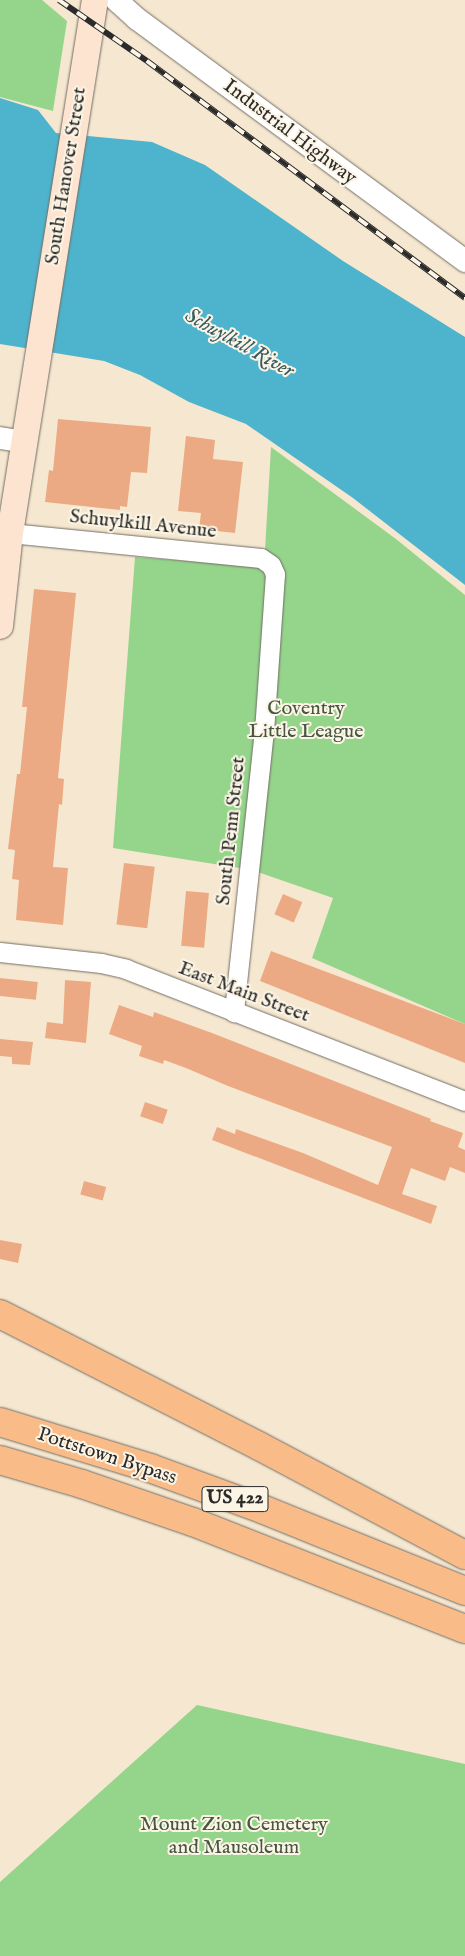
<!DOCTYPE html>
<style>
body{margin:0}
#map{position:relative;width:465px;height:1956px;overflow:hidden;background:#f6e8d0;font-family:"IM FELL English",serif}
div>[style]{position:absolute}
.green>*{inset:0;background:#95d58b}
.water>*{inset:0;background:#4eb4cd}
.building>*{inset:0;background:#ebaa84;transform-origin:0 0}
.roads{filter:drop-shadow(0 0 1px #726d65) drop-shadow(0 0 1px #726d65)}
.minor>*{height:19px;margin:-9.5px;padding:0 9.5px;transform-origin:9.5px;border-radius:9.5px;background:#fff}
.tertiary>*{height:22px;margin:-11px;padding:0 11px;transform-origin:11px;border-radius:11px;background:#fff}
.secondary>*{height:26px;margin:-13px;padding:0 13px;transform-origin:13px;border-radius:13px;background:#fde4d0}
.motorway>*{height:28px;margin:-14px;padding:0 14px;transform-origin:14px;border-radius:14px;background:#f9bc89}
.rail>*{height:5.5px;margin-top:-2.75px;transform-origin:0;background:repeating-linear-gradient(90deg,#fcf5e5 0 11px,#2b2b2b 0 22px);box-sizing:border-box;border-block:1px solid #2b2b2b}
span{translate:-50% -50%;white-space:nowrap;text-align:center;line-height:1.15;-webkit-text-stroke:4px #fcf5e5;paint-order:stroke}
.shield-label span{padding:1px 4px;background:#fcf5e5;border:1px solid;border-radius:4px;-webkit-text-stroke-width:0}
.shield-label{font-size:19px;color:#2b2b2b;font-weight:700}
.street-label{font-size:20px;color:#2b2b2b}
.park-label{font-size:20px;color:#465643}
.water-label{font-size:21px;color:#375b64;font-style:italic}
</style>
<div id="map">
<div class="green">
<div style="clip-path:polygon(0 0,42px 0,67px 21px,53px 111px,0 97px)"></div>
<div style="clip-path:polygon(271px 447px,396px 539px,465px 595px,465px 1024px,312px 958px,333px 898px,252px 870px,113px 848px,135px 557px,264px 567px)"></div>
<div style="clip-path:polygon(197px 1705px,465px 1764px,465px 1956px,0 1956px,0 1882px)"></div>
</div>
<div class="water">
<div style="clip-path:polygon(0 98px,38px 110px,56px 133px,152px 142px,205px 165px,343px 261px,465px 337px,465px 585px,353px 498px,246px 424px,189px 402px,140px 375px,104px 361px,0 344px)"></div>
</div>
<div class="building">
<div style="clip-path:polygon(58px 419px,151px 427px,147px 473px,131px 472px,127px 507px,120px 506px,120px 510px,45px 502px,49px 470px,53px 471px)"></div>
<div style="clip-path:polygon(186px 436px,215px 440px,213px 459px,243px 462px,235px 533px,199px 529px,201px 513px,178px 511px)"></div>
<div style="clip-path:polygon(34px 589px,76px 593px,58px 778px,64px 779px,62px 805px,59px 804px,53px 867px,68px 868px,63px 925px,16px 920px,19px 880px,12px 879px,15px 850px,8px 849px,17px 774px,20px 774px,23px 745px,27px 707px,22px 707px)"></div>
<div style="left:124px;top:863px;width:31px;height:62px;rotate:7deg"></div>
<div style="left:186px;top:891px;width:23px;height:55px;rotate:5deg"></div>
<div style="left:283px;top:894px;width:21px;height:22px;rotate:23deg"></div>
<div style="clip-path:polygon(271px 951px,465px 1024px,465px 1063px,260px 981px)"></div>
<div style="left:0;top:978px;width:38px;height:18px;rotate:6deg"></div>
<div style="clip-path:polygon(65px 980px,91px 982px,86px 1043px,45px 1038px,47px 1022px,63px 1024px)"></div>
<div style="clip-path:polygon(119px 1005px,153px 1017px,154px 1012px,212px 1033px,431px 1119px,430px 1121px,463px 1133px,458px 1147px,465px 1150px,465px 1173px,450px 1167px,445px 1181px,411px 1168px,402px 1194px,437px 1206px,431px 1224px,212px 1140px,217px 1127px,235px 1134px,236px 1129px,303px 1153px,378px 1185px,392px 1147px,228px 1086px,186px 1068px,164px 1060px,163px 1064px,139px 1056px,142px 1046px,109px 1034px)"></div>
<div style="clip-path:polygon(0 1039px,33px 1042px,30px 1065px,12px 1064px,12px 1057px,0 1056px)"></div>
<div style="left:145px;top:1102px;width:24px;height:15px;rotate:19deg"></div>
<div style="left:84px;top:1181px;width:23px;height:14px;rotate:15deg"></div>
<div style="clip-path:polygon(0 1240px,22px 1244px,18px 1263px,0 1259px)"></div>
</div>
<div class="roads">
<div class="minor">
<div style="left:10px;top:533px;width:252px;rotate:5.7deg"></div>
<div style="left:261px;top:558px;width:12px;rotate:35deg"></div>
<div style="left:271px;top:565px;width:10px;rotate:66deg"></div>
<div style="left:275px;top:574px;width:156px;rotate:94deg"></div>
<div style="left:264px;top:730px;width:284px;rotate:96.1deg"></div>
<div style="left:0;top:952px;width:102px;rotate:6.2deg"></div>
<div style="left:101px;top:963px;width:26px;rotate:13deg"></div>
<div style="left:126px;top:969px;width:364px;rotate:21.3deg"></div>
</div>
<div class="tertiary">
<div style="left:116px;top:0;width:28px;rotate:42deg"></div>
<div style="left:137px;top:19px;width:408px;rotate:36.4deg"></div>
<div style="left:0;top:438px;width:24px;rotate:9deg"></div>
</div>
<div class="secondary">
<div style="left:0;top:626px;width:94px;rotate:-83.9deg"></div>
<div style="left:10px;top:533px;width:540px;rotate:-80.94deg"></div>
</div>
<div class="motorway">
<div style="left:0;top:1314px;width:291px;rotate:27deg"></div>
<div style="left:259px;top:1446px;width:233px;rotate:27.9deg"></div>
<div style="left:0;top:1422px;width:157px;rotate:17deg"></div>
<div style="left:150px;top:1468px;width:119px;rotate:20.1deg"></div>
<div style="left:262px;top:1509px;width:219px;rotate:22deg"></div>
<div style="left:0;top:1460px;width:85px;rotate:16.3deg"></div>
<div style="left:82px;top:1484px;width:117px;rotate:18.9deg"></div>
<div style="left:193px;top:1522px;width:292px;rotate:21.5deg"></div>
</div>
</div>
<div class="rail">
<div style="left:59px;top:0;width:107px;rotate:34.7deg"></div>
<div style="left:147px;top:61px;width:397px;rotate:36.7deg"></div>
</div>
<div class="shield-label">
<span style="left:235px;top:1499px">US 422</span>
</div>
<div class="street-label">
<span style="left:290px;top:132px;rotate:37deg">Industrial Highway</span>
<span style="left:66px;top:176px;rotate:-81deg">South Hanover Street</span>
<span style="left:143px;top:524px;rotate:6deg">Schuylkill Avenue</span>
<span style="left:231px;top:831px;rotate:-84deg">South Penn Street</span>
<span style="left:244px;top:992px;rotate:21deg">East Main Street</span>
<span style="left:107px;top:1456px;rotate:18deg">Pottstown Bypass</span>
</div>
<div class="park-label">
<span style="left:306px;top:720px">Coventry<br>Little League</span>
<span style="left:234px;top:1836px">Mount Zion Cemetery<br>and Mausoleum</span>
</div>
<div class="water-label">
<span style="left:239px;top:344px;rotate:29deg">Schuylkill River</span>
</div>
</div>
